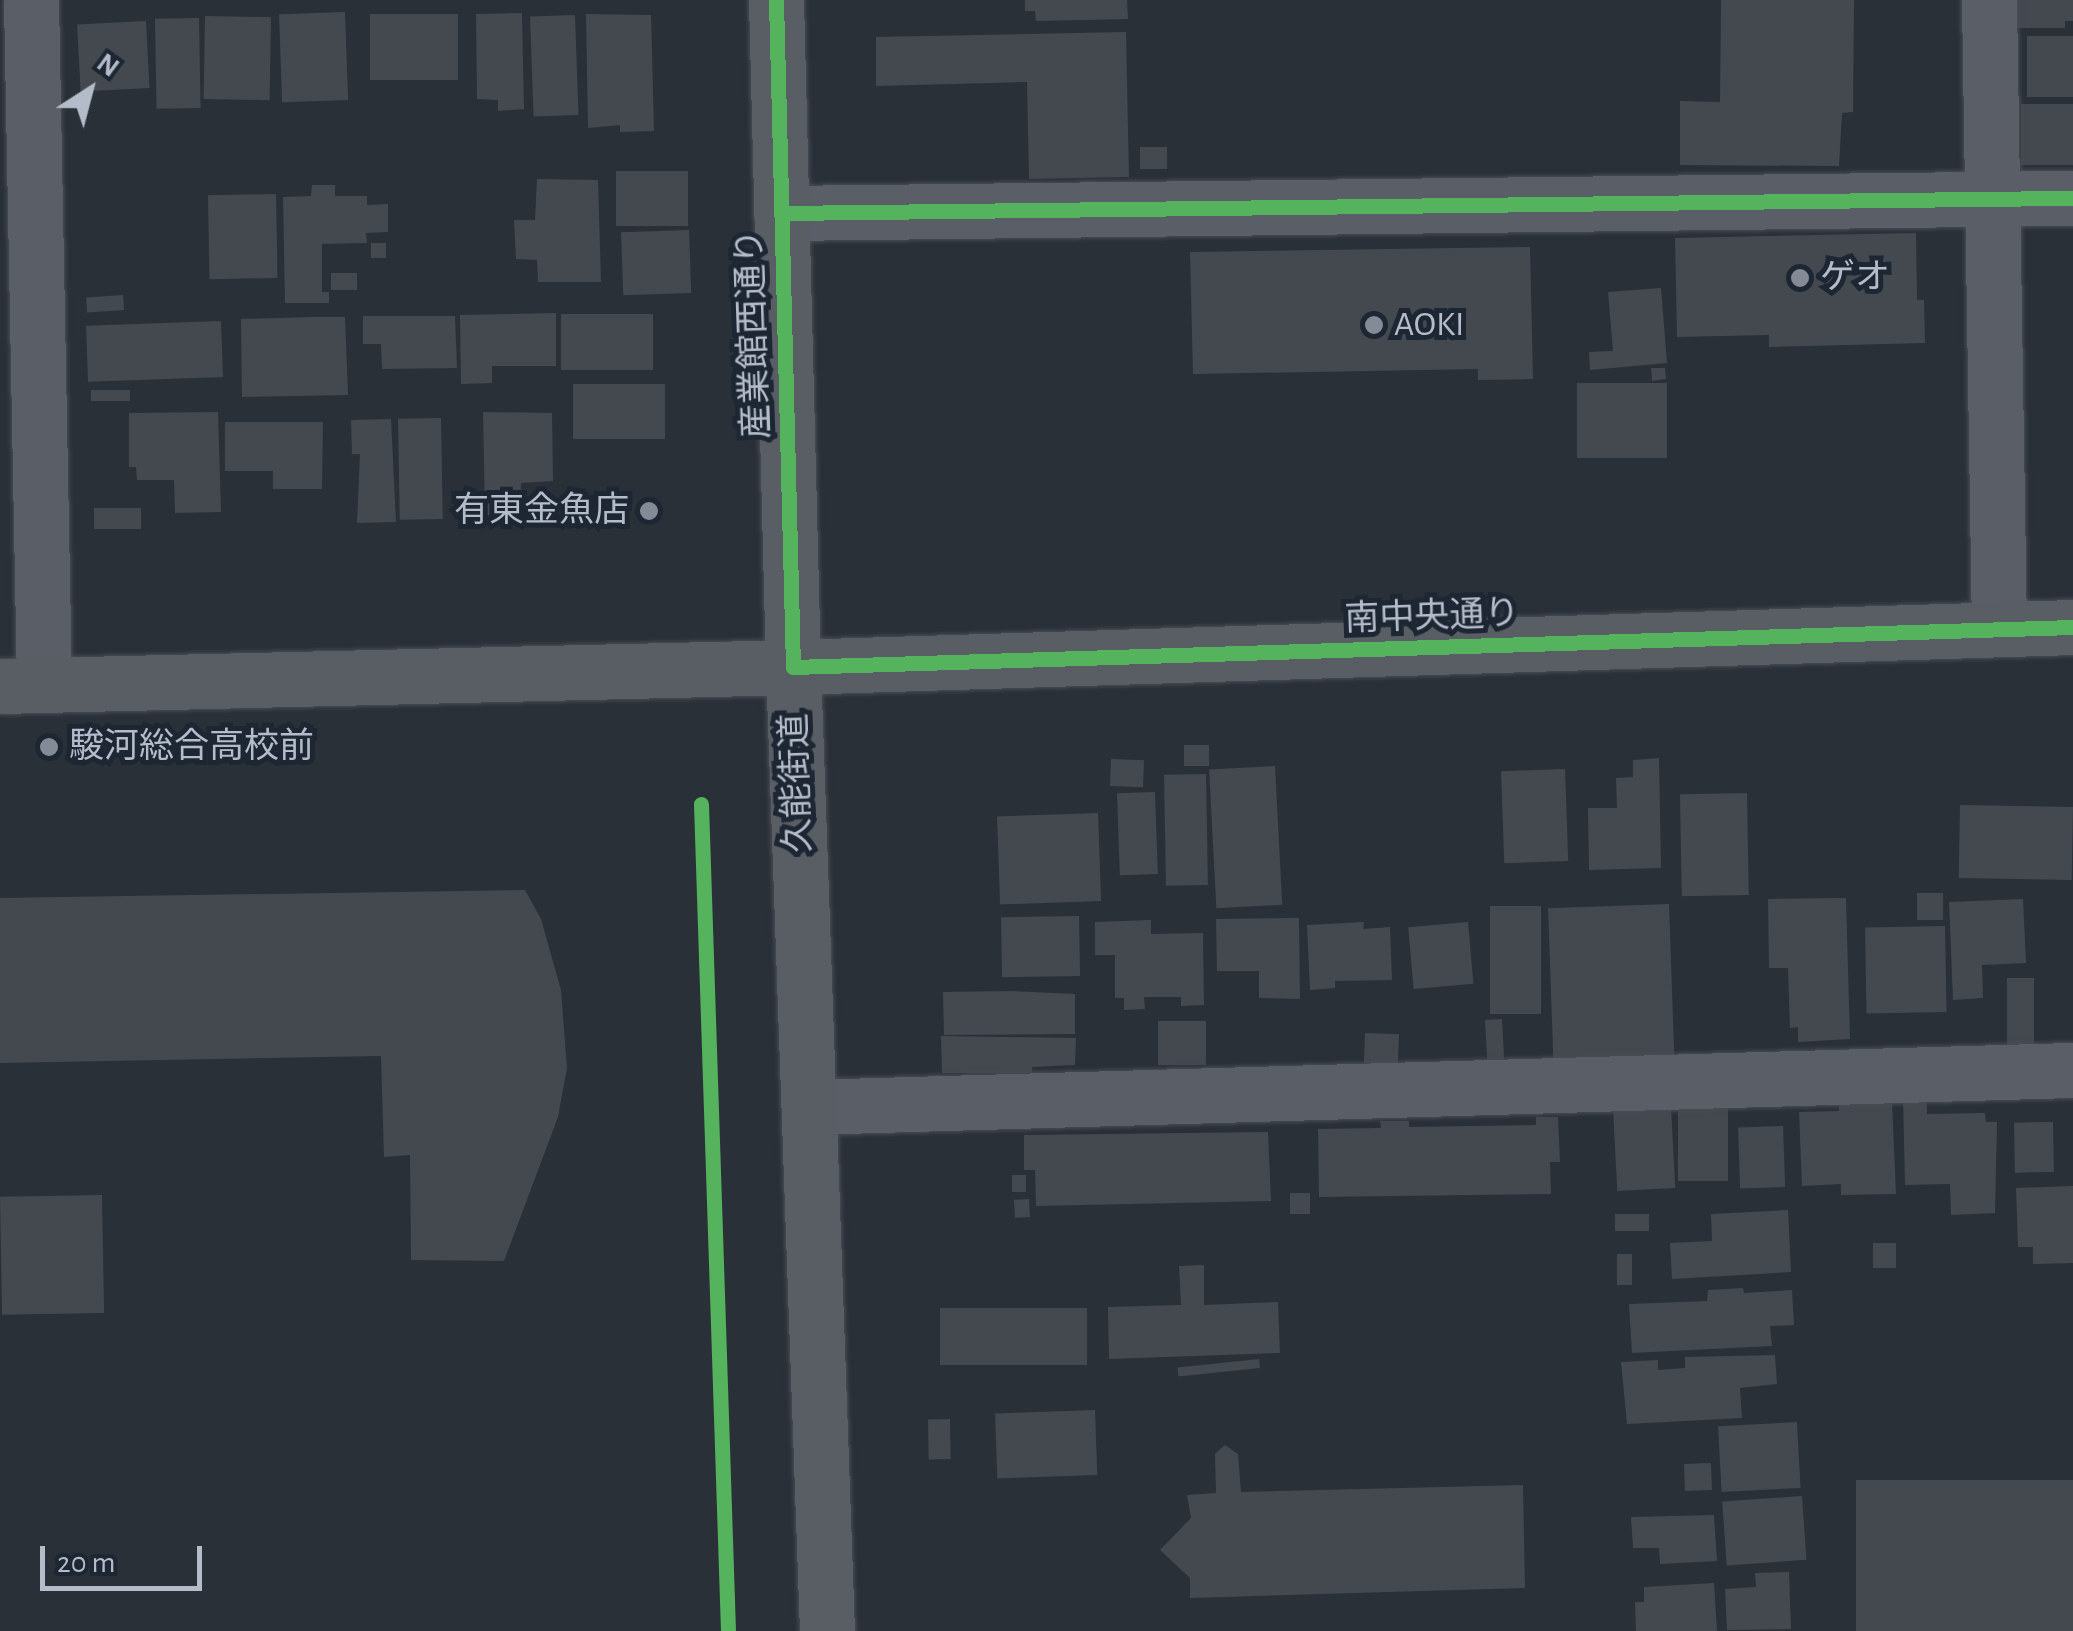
<!DOCTYPE html>
<meta charset="utf-8">
<style>
body{margin:0}
#map{position:relative;width:2073px;height:1631px;overflow:hidden;background:#2a3038;font-family:"Alegreya Sans","Noto Sans JP",sans-serif}
div>[style]{position:absolute}
.building>*{inset:0;background:#444950;transform-origin:0 0}
.roads{filter:drop-shadow(0 0 2px #484c53) drop-shadow(0 0 2px #484c53)}
.street>*{height:55px;margin:-27.5px;padding:0 27.5px;transform-origin:27.5px;border-radius:27.5px;background:#5a5e66}
.secondary>*{height:55px;margin:-27.5px;padding:0 27.5px;transform-origin:27.5px;border-radius:27.5px;background:#595d64}
.cycleway>*{height:15px;margin:-7.5px;padding:0 7.5px;transform-origin:7.5px;border-radius:7.5px;background:#56b35d}
.dots>*{width:28px;height:28px;translate:-50% -50%;box-sizing:border-box;border:5px solid #1d2633;border-radius:50%}
span{translate:-50% -50%;white-space:nowrap;text-align:center;line-height:1.15;-webkit-text-stroke:10px #1d2633;paint-order:stroke}
.poi-label{font-size:35px;color:#b4bcc9}
.left{translate:0 -50%;text-align:left}
.right{translate:-100% -50%;text-align:right}
.street-label{font-size:35px;color:#b4bcc9}
.north{position:absolute;left:40px;top:40px;width:100px;height:100px;-webkit-text-stroke:8px #1d2633;paint-order:stroke;rotate:36deg;font-size:28px;font-weight:700;line-height:40px;text-align:center;color:#b4bcc9}
.north::after{content:'';display:block;margin:auto;width:35px;height:45px;background:#b4bcc9;clip-path:polygon(50% 0,100% 100%,50% 72%,0 100%)}
.scale{position:absolute;left:40px;top:1546px;width:162px;height:45px;box-sizing:border-box;border:5px solid #b4bcc9;border-top:0;padding-left:12px;font-size:30px;line-height:35px;white-space:nowrap;color:#b4bcc9;-webkit-text-stroke:8px #1d2633;paint-order:stroke}
</style>
<div id="map">
<div class="building">
<div style="clip-path:polygon(1025px 0,1127px 0,1128px 19px,1036px 21px,1035px 11px,1025px 11px)"></div>
<div style="clip-path:polygon(1721px 0,1854px 0,1853px 112px,1842px 113px,1839px 166px,1680px 165px,1680px 101px,1720px 102px)"></div>
<div style="clip-path:polygon(2017px 0,2073px 0,2073px 21px,2065px 21px,2065px 28px,2017px 28px)"></div>
<div style="left:345px;top:12px;width:88px;height:66px;rotate:88deg"></div>
<div style="clip-path:polygon(522px 13px,524px 109px,498px 111px,498px 100px,477px 99px,476px 14px)"></div>
<div style="left:458px;top:14px;width:66px;height:88px;rotate:90deg"></div>
<div style="clip-path:polygon(586px 14px,651px 15px,654px 131px,620px 132px,620px 125px,588px 128px)"></div>
<div style="left:575px;top:15px;width:100px;height:45px;rotate:88deg"></div>
<div style="left:205px;top:16px;width:66px;height:83px;rotate:1deg"></div>
<div style="left:199px;top:18px;width:90px;height:44px;rotate:89deg"></div>
<div style="left:146px;top:21px;width:67px;height:69px;rotate:87deg"></div>
<div style="clip-path:polygon(1126px 32px,1129px 177px,1029px 179px,1027px 82px,876px 86px,876px 37px)"></div>
<div style="left:2073px;top:36px;width:61px;height:46px;rotate:90deg"></div>
<div style="left:2021px;top:104px;width:52px;height:61px"></div>
<div style="left:1140px;top:147px;width:27px;height:22px"></div>
<div style="left:688px;top:171px;width:55px;height:72px;rotate:90deg"></div>
<div style="clip-path:polygon(537px 179px,598px 180px,601px 282px,538px 282px,537px 260px,516px 259px,514px 220px,535px 220px)"></div>
<div style="clip-path:polygon(312px 185px,335px 185px,335px 196px,367px 196px,367px 205px,388px 204px,388px 232px,366px 233px,367px 243px,322px 244px,322px 292px,329px 292px,329px 303px,285px 303px,283px 197px,311px 196px)"></div>
<div style="left:276px;top:194px;width:84px;height:68px;rotate:89deg"></div>
<div style="left:689px;top:230px;width:63px;height:68px;rotate:88deg"></div>
<div style="clip-path:polygon(1916px 233px,1917px 300px,1924px 300px,1925px 343px,1769px 347px,1769px 335px,1677px 337px,1675px 238px)"></div>
<div style="left:371px;top:243px;width:15px;height:15px"></div>
<div style="clip-path:polygon(1530px 247px,1533px 379px,1478px 380px,1478px 369px,1193px 374px,1190px 252px)"></div>
<div style="left:331px;top:273px;width:26px;height:17px"></div>
<div style="clip-path:polygon(1661px 288px,1667px 363px,1590px 370px,1589px 352px,1613px 351px,1608px 292px)"></div>
<div style="left:123px;top:295px;width:15px;height:37px;rotate:86deg"></div>
<div style="clip-path:polygon(556px 313px,556px 366px,492px 366px,492px 383px,461px 384px,460px 315px)"></div>
<div style="left:653px;top:314px;width:56px;height:92px;rotate:90deg"></div>
<div style="clip-path:polygon(363px 316px,455px 316px,457px 368px,382px 369px,381px 344px,363px 344px)"></div>
<div style="clip-path:polygon(313px 317px,345px 317px,348px 395px,242px 397px,241px 319px)"></div>
<div style="left:221px;top:321px;width:56px;height:135px;rotate:88deg"></div>
<div style="clip-path:polygon(1651px 368px,1665px 368px,1666px 379px,1652px 381px)"></div>
<div style="left:1667px;top:383px;width:75px;height:90px;rotate:90deg"></div>
<div style="left:665px;top:384px;width:55px;height:92px;rotate:90deg"></div>
<div style="left:91px;top:390px;width:39px;height:11px"></div>
<div style="clip-path:polygon(218px 412px,221px 512px,175px 513px,174px 480px,137px 480px,136px 467px,129px 467px,129px 413px)"></div>
<div style="clip-path:polygon(483px 412px,552px 413px,553px 481px,521px 483px,520px 515px,485px 515px)"></div>
<div style="left:441px;top:418px;width:101px;height:43px;rotate:89deg"></div>
<div style="clip-path:polygon(391px 419px,396px 522px,357px 523px,360px 454px,352px 454px,351px 420px)"></div>
<div style="clip-path:polygon(225px 422px,323px 422px,322px 489px,273px 489px,273px 471px,225px 471px)"></div>
<div style="left:561px;top:503px;width:16px;height:21px;rotate:86deg"></div>
<div style="left:141px;top:508px;width:21px;height:47px;rotate:90deg"></div>
<div style="left:1209px;top:745px;width:21px;height:25px;rotate:90deg"></div>
<div style="clip-path:polygon(1659px 758px,1661px 868px,1589px 870px,1588px 808px,1617px 808px,1616px 778px,1633px 777px,1633px 760px)"></div>
<div style="left:1111px;top:759px;width:33px;height:27px;rotate:2deg"></div>
<div style="left:1275px;top:766px;width:139px;height:66px;rotate:87deg"></div>
<div style="left:1565px;top:769px;width:92px;height:64px;rotate:88deg"></div>
<div style="left:1206px;top:774px;width:111px;height:42px;rotate:89deg"></div>
<div style="left:1155px;top:792px;width:82px;height:38px;rotate:88deg"></div>
<div style="left:1747px;top:793px;width:102px;height:67px;rotate:89deg"></div>
<div style="left:1960px;top:805px;width:113px;height:73px;rotate:1deg"></div>
<div style="left:1098px;top:813px;width:88px;height:101px;rotate:88deg"></div>
<div style="clip-path:polygon(525px 890px,541px 919px,561px 990px,567px 1068px,558px 1117px,504px 1261px,411px 1260px,410px 1155px,384px 1157px,381px 1056px,0 1063px,0 898px)"></div>
<div style="left:1943px;top:893px;width:27px;height:26px;rotate:90deg"></div>
<div style="clip-path:polygon(1846px 898px,1850px 1039px,1798px 1042px,1798px 1027px,1790px 1028px,1788px 968px,1769px 968px,1768px 899px)"></div>
<div style="clip-path:polygon(2023px 899px,2026px 963px,1982px 965px,1983px 998px,1953px 1000px,1949px 902px)"></div>
<div style="left:1669px;top:904px;width:152px;height:121px;rotate:88deg"></div>
<div style="left:1490px;top:906px;width:51px;height:108px"></div>
<div style="left:1079px;top:916px;width:60px;height:78px;rotate:89deg"></div>
<div style="clip-path:polygon(1299px 918px,1300px 999px,1259px 998px,1259px 971px,1217px 971px,1216px 919px)"></div>
<div style="clip-path:polygon(1151px 920px,1151px 934px,1203px 933px,1204px 1005px,1181px 1006px,1181px 997px,1144px 997px,1145px 1009px,1124px 1010px,1124px 998px,1115px 998px,1115px 955px,1095px 955px,1095px 922px)"></div>
<div style="clip-path:polygon(1364px 922px,1363px 929px,1390px 927px,1392px 980px,1335px 981px,1335px 988px,1310px 990px,1307px 925px)"></div>
<div style="left:1468px;top:922px;width:62px;height:60px;rotate:85deg"></div>
<div style="left:1945px;top:926px;width:86px;height:80px;rotate:89deg"></div>
<div style="left:2007px;top:978px;width:27px;height:68px"></div>
<div style="clip-path:polygon(1013px 991px,1075px 994px,1075px 1034px,944px 1035px,943px 992px)"></div>
<div style="left:1502px;top:1019px;width:43px;height:17px;rotate:87deg"></div>
<div style="left:1206px;top:1021px;width:44px;height:48px;rotate:90deg"></div>
<div style="left:1365px;top:1033px;width:34px;height:32px;rotate:2deg"></div>
<div style="clip-path:polygon(941px 1036px,1076px 1038px,1075px 1065px,1032px 1067px,1032px 1073px,942px 1073px)"></div>
<div style="clip-path:polygon(1927px 1097px,1927px 1114px,1985px 1113px,1986px 1122px,1997px 1122px,1995px 1213px,1951px 1215px,1950px 1184px,1905px 1185px,1903px 1098px)"></div>
<div style="clip-path:polygon(1865px 1098px,1865px 1104px,1892px 1102px,1896px 1194px,1841px 1195px,1841px 1184px,1802px 1186px,1799px 1112px,1839px 1111px,1839px 1099px)"></div>
<div style="left:1671px;top:1107px;width:81px;height:58px;rotate:87deg"></div>
<div style="left:1678px;top:1107px;width:50px;height:74px"></div>
<div style="clip-path:polygon(1536px 1117px,1558px 1117px,1560px 1162px,1550px 1162px,1551px 1194px,1319px 1197px,1318px 1129px,1381px 1128px,1380px 1121px,1409px 1121px,1409px 1127px,1536px 1125px)"></div>
<div style="left:2053px;top:1122px;width:50px;height:39px;rotate:89deg"></div>
<div style="left:1783px;top:1126px;width:61px;height:45px;rotate:88deg"></div>
<div style="clip-path:polygon(1268px 1132px,1271px 1201px,1036px 1206px,1035px 1170px,1024px 1170px,1024px 1135px)"></div>
<div style="left:1026px;top:1175px;width:17px;height:14px;rotate:90deg"></div>
<div style="clip-path:polygon(2073px 1186px,2073px 1263px,2033px 1264px,2033px 1247px,2018px 1247px,2016px 1188px)"></div>
<div style="left:1290px;top:1193px;width:20px;height:21px"></div>
<div style="left:102px;top:1195px;width:118px;height:102px;rotate:89deg"></div>
<div style="left:1029px;top:1199px;width:18px;height:15px;rotate:87deg"></div>
<div style="clip-path:polygon(1788px 1210px,1791px 1272px,1672px 1279px,1670px 1243px,1712px 1241px,1711px 1214px)"></div>
<div style="left:1615px;top:1214px;width:34px;height:17px"></div>
<div style="left:1896px;top:1243px;width:25px;height:23px;rotate:90deg"></div>
<div style="left:1617px;top:1254px;width:15px;height:31px"></div>
<div style="clip-path:polygon(1204px 1265px,1204px 1305px,1278px 1302px,1280px 1353px,1109px 1359px,1108px 1307px,1181px 1305px,1179px 1266px)"></div>
<div style="clip-path:polygon(1743px 1288px,1744px 1293px,1792px 1290px,1794px 1325px,1770px 1326px,1772px 1346px,1632px 1353px,1629px 1304px,1707px 1301px,1708px 1290px)"></div>
<div style="left:1087px;top:1308px;width:57px;height:147px;rotate:90deg"></div>
<div style="clip-path:polygon(1775px 1355px,1777px 1384px,1740px 1388px,1742px 1418px,1627px 1424px,1621px 1362px,1658px 1360px,1658px 1370px,1685px 1368px,1685px 1357px)"></div>
<div style="left:1259px;top:1359px;width:9px;height:82px;rotate:84deg"></div>
<div style="left:1095px;top:1410px;width:65px;height:100px;rotate:88deg"></div>
<div style="left:950px;top:1419px;width:40px;height:22px;rotate:89deg"></div>
<div style="left:1797px;top:1422px;width:66px;height:79px;rotate:87deg"></div>
<div style="clip-path:polygon(1225px 1445px,1238px 1454px,1241px 1492px,1523px 1485px,1525px 1588px,1190px 1598px,1190px 1578px,1160px 1550px,1191px 1518px,1187px 1495px,1216px 1493px,1215px 1454px)"></div>
<div style="left:1711px;top:1463px;width:27px;height:27px;rotate:88deg"></div>
<div style="left:2073px;top:1480px;width:151px;height:217px;rotate:90deg"></div>
<div style="left:1802px;top:1496px;width:64px;height:80px;rotate:86deg"></div>
<div style="clip-path:polygon(1714px 1515px,1717px 1561px,1660px 1564px,1659px 1548px,1633px 1548px,1631px 1517px)"></div>
<div style="clip-path:polygon(1789px 1572px,1791px 1629px,1727px 1630px,1725px 1589px,1756px 1587px,1755px 1573px)"></div>
<div style="clip-path:polygon(1714px 1583px,1717px 1631px,1636px 1631px,1635px 1602px,1644px 1602px,1644px 1587px)"></div>
</div>
<div class="roads">
<div class="street">
<div style="left:31px;top:0;width:684px;rotate:88.91deg"></div>
<div style="left:1989px;top:0;width:629px;rotate:89.09deg"></div>
<div style="left:781px;top:213px;width:1292px;rotate:-0.67deg"></div>
<div style="left:809px;top:1107px;width:1265px;rotate:-1.68deg"></div>
</div>
<div class="secondary">
<div style="left:776px;top:0;width:667px;rotate:88.54deg"></div>
<div style="left:793px;top:667px;width:965px;rotate:87.98deg"></div>
<div style="left:0;top:686px;width:793px;rotate:-1.37deg"></div>
<div style="left:793px;top:667px;width:1281px;rotate:-1.79deg"></div>
</div>
</div>
<div class="cycleway">
<div style="left:776px;top:0;width:667px;rotate:88.54deg"></div>
<div style="left:793px;top:667px;width:1281px;rotate:-1.79deg"></div>
<div style="left:781px;top:213px;width:1292px;rotate:-0.67deg"></div>
<div style="left:701px;top:804px;width:827px;rotate:88.13deg"></div>
</div>
<div class="dots">
<div style="left:1800px;top:278px;background:#848b96"></div>
<div style="left:1374px;top:325px;background:#848b96"></div>
<div style="left:649px;top:511px;background:#848b96"></div>
<div style="left:49px;top:747px;background:#848b96"></div>
</div>
<div class="poi-label">
<span class="left" style="left:1820px;top:278px">ゲオ</span>
<span class="left" style="left:1394px;top:325px">AOKI</span>
<span class="right" style="left:629px;top:511px">有東金魚店</span>
<span class="left" style="left:69px;top:747px">駿河総合高校前</span>
</div>
<div class="street-label">
<span style="left:754px;top:334px;rotate:-92deg">産業館西通り</span>
<span style="left:1432px;top:617px;rotate:-2deg">南中央通り</span>
<span style="left:797px;top:783px;rotate:-92deg">久能街道</span>
</div>
<div class="north">N</div>
<div class="scale">20 m</div>
</div>
